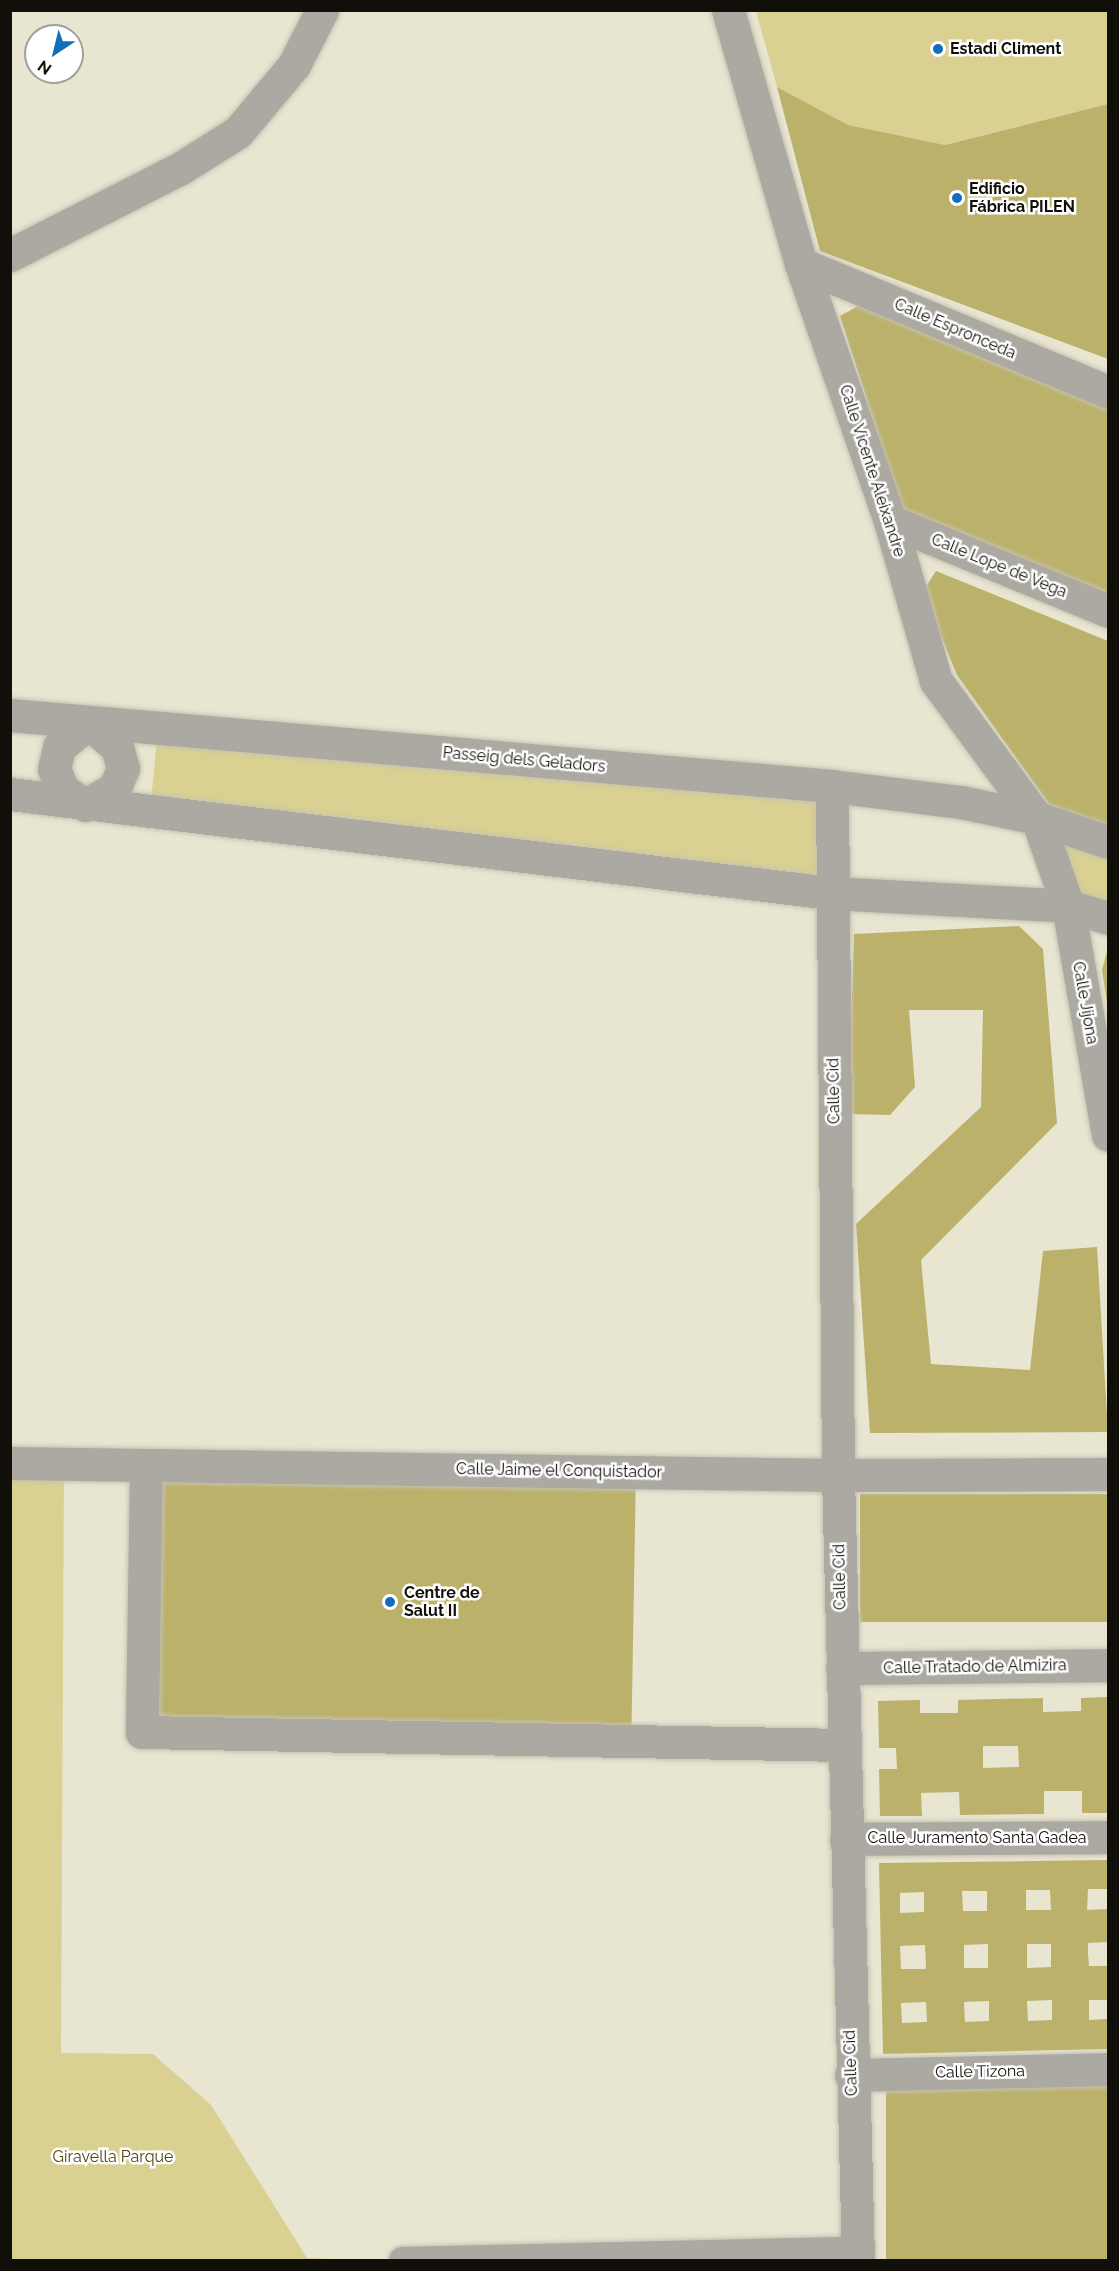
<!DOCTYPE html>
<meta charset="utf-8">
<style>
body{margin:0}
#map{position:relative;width:1119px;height:2271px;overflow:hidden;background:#e8e5d1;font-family:Raleway,sans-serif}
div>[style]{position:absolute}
.green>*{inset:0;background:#dad091}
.building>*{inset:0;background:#bcb16b;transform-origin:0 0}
.roads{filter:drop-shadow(0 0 2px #c5c3b1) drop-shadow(0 0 2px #c5c3b1)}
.pedestrian>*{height:27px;margin:-13.5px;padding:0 13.5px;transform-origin:13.5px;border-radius:13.5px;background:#aba9a1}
.minor>*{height:33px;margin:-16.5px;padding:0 16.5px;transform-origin:16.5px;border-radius:16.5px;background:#aba9a1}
.dots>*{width:16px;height:16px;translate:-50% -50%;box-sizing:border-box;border:3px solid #fff;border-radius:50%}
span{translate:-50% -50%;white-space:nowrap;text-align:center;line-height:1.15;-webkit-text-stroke:5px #fff;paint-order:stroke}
.poi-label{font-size:16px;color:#100f09;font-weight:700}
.left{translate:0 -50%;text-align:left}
.street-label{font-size:16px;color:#100f09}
.park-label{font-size:16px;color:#4f4710}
.frame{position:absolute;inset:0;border:12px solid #100f09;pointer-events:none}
.north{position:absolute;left:24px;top:24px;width:60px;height:60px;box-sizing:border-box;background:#fff;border:2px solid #9f9f9d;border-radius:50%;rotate:215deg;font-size:16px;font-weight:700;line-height:24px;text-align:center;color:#100f09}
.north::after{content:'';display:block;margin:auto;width:21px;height:27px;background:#0f6fbb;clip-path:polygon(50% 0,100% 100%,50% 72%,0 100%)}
</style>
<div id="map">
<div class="green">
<div style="clip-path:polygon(756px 11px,1108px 11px,1108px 104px,945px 145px,848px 125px,777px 87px)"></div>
<div style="clip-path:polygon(158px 729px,832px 786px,831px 893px,150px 811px)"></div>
<div style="clip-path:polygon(1037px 818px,1108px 844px,1108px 920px,1068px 906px)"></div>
<div style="clip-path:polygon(11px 1463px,64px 1463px,61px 2053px,153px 2054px,211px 2105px,307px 2258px,367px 2260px,11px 2260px)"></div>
</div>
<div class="building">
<div style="clip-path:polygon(777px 87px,848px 125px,945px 145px,1108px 104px,1108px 359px,820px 251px)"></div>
<div style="clip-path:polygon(871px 299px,1108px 395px,1108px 602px,904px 516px,840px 316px)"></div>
<div style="clip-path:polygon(936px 571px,1108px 641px,1108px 828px,1051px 807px,957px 675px,933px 617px,925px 588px)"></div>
<div style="clip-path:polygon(1019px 926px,1043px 949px,1057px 1123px,921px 1260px,931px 1364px,1030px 1370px,1043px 1251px,1097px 1247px,1108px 1432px,870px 1433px,856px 1224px,981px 1107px,983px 1010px,909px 1010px,915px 1087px,890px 1115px,848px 1114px,854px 934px)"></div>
<div style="clip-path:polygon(1108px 948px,1108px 1003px,1107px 1003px,1102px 970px)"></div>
<div style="left:146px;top:1465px;width:490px;height:267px;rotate:1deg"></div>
<div style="left:1108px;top:1494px;width:128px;height:248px;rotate:90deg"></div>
<div style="clip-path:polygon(evenodd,1108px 1697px,1108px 1813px,1082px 1813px,1082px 1791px,1044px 1791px,1044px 1814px,960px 1815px,959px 1792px,921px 1793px,922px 1816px,880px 1816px,879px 1769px,897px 1769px,896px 1748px,879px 1748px,878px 1701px,920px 1700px,920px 1713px,958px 1713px,958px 1700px,1043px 1698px,1043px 1712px,1081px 1711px,1081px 1698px,1108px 1697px,983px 1746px,1018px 1746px,1019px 1767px,983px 1768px,983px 1746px)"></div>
<div style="clip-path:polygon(evenodd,1108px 1860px,1108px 1889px,1088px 1889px,1087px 1910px,1108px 1909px,1108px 1942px,1088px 1943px,1088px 1954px,1089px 1966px,1108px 1966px,1108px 2000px,1089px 2000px,1089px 2020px,1108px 2019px,1108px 2049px,883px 2054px,879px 1863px,1108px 1860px,1026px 1890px,1050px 1890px,1051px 1910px,1026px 1910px,1026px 1890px,1108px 1860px,962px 1891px,987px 1891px,987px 1911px,963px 1911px,962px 1891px,1108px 1860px,924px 1892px,924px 1912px,900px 1913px,900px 1893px,924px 1892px,1108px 1860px,988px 1944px,988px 1968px,964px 1968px,964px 1945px,988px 1944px,1108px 1860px,1027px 1944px,1051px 1944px,1051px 1967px,1027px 1968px,1027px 1944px,1108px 1860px,925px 1945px,926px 1969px,901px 1969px,900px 1946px,925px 1945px,1108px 1860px,1052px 2000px,1052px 2020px,1028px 2021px,1027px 2001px,1052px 2000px,1108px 1860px,989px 2001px,989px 2021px,965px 2022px,964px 2002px,989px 2001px,1108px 1860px,926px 2002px,927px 2022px,902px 2023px,901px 2003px,926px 2002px)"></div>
<div style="left:1108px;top:2075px;width:185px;height:222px;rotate:90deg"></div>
</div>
<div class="roads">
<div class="pedestrian">
<div style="left:402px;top:2260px;width:456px;rotate:-1.3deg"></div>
</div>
<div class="minor">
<div style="left:728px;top:10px;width:264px;rotate:74deg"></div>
<div style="left:801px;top:264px;width:272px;rotate:70.9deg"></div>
<div style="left:890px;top:521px;width:166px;rotate:74deg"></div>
<div style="left:936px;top:681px;width:170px;rotate:53.6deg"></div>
<div style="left:1037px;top:818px;width:93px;rotate:70.6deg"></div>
<div style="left:1068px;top:906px;width:232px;rotate:80.1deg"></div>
<div style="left:10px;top:255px;width:192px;rotate:-27deg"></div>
<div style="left:181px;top:168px;width:67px;rotate:-32.3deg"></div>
<div style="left:238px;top:132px;width:87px;rotate:-50.1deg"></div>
<div style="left:294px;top:65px;width:62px;rotate:-63deg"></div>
<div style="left:801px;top:264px;width:333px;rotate:22.6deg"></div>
<div style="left:890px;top:521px;width:236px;rotate:22.4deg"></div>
<div style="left:10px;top:715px;width:825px;rotate:4.94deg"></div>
<div style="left:832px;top:786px;width:130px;rotate:7.1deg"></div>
<div style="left:961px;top:802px;width:78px;rotate:11.9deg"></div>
<div style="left:1037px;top:818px;width:75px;rotate:18.7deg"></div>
<div style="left:89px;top:723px;width:37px;rotate:41deg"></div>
<div style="left:117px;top:747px;width:22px;rotate:74deg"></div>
<div style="left:123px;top:768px;width:22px;rotate:112deg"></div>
<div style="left:115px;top:788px;width:34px;rotate:150deg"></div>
<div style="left:85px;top:805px;width:27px;rotate:-146deg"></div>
<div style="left:63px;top:790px;width:23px;rotate:-113deg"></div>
<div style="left:54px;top:769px;width:23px;rotate:-77deg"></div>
<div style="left:59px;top:747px;width:38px;rotate:-39deg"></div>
<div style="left:832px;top:786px;width:689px;rotate:89.5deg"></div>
<div style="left:838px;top:1475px;width:785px;rotate:88.54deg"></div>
<div style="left:10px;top:794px;width:827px;rotate:6.88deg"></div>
<div style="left:831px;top:893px;width:237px;rotate:3.1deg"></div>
<div style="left:1068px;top:906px;width:42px;rotate:16.7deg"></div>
<div style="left:10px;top:1463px;width:828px;rotate:0.83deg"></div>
<div style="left:838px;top:1475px;width:270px;rotate:-0.2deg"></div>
<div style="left:146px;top:1465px;width:267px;rotate:90.9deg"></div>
<div style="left:142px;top:1732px;width:702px;rotate:1.06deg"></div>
<div style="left:842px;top:1668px;width:266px;rotate:-0.6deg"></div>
<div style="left:846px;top:1839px;width:262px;rotate:-0.4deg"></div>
<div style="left:851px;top:2075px;width:257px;rotate:-1.3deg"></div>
</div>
</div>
<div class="dots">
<div style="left:938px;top:49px;background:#0f6fbb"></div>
<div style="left:957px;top:198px;background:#0f6fbb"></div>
<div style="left:390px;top:1602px;background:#0f6fbb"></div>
</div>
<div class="poi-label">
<span class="left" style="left:950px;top:49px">Estadi Climent</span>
<span class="left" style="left:969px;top:198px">Edificio<br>Fábrica PILEN</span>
<span class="left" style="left:404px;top:1602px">Centre de<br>Salut II</span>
</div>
<div class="street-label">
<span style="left:955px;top:329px;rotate:23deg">Calle Espronceda</span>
<span style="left:872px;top:471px;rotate:72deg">Calle Vicente Aleixandre</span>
<span style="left:999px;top:566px;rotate:22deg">Calle Lope de Vega</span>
<span style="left:524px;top:760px;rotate:5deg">Passeig dels Geladors</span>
<span style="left:1085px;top:1003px;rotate:80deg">Calle Jijona</span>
<span style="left:834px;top:1091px;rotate:-91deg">Calle Cid</span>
<span style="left:559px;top:1471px;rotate:1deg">Calle Jaime el Conquistador</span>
<span style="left:840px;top:1577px;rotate:-91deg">Calle Cid</span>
<span style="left:975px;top:1667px;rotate:-1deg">Calle Tratado de Almizira</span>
<span style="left:977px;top:1838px">Calle Juramento Santa Gadea</span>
<span style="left:851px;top:2063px;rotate:-92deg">Calle Cid</span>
<span style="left:980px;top:2072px;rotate:-1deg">Calle Tizona</span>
</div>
<div class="park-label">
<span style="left:113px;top:2157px">Giravella Parque</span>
</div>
<div class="frame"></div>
<div class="north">N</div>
</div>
